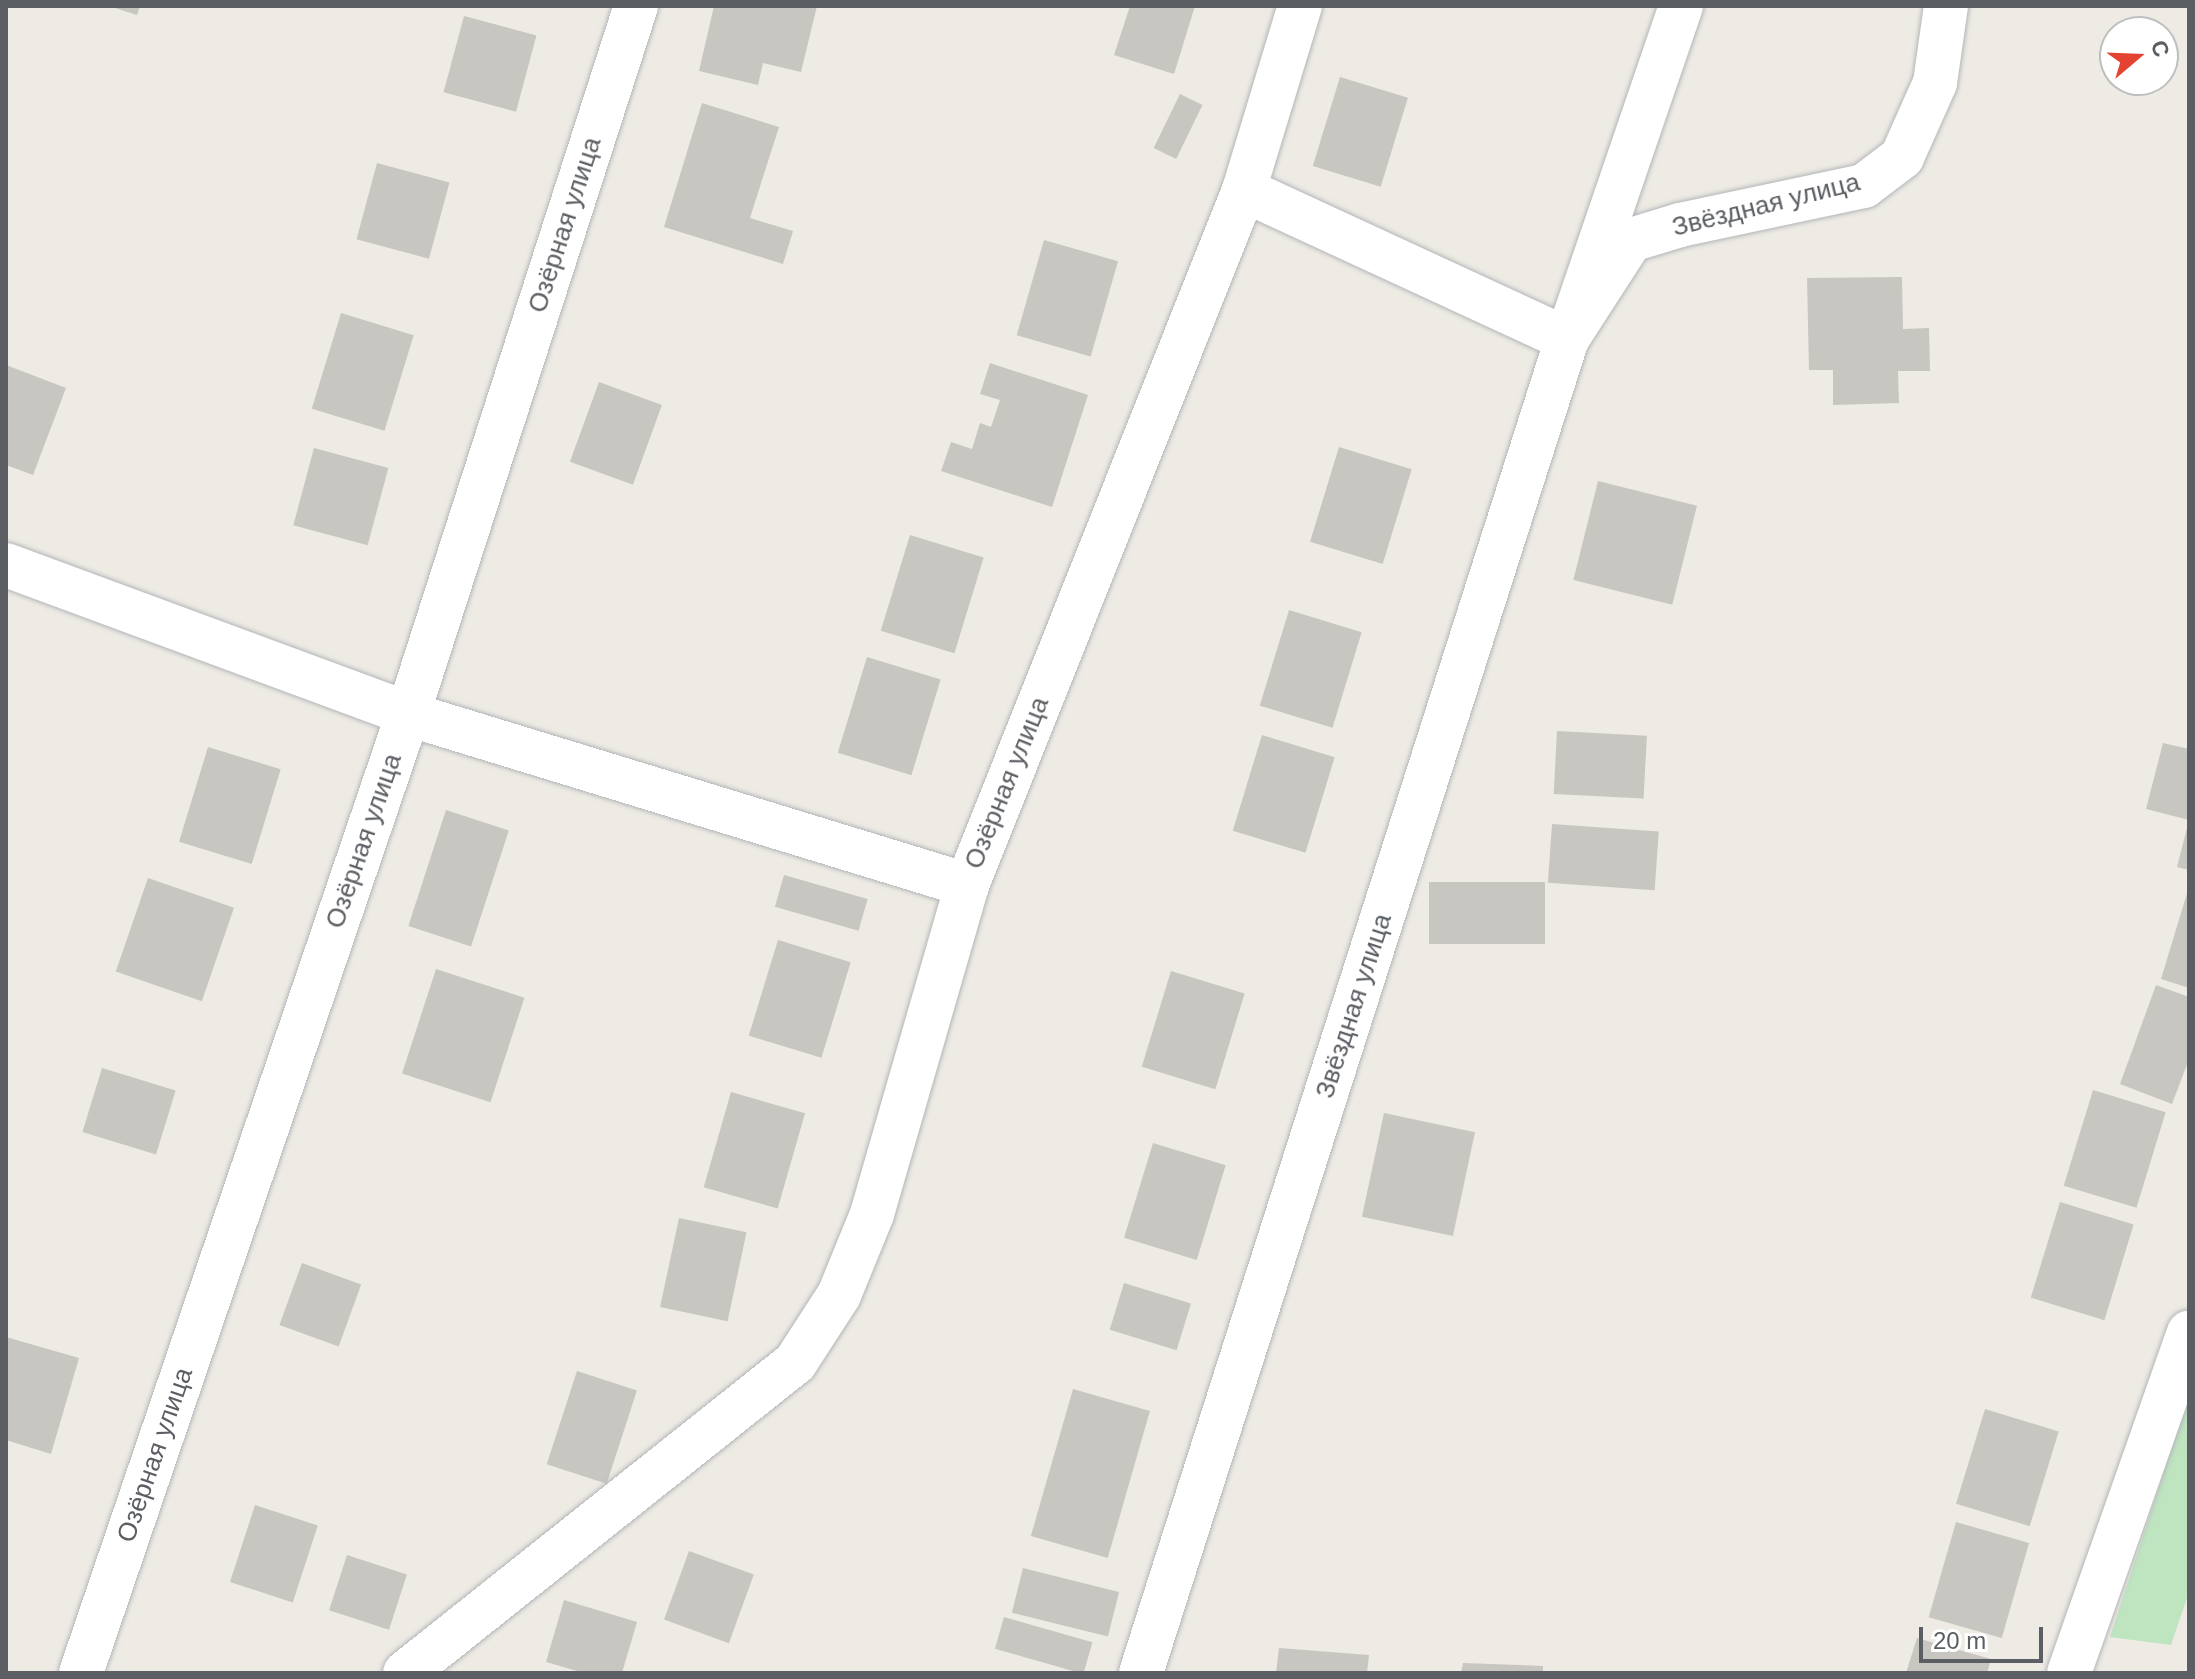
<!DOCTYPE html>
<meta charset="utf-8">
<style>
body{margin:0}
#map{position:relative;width:2195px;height:1679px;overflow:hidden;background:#edebe3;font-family:Arial,sans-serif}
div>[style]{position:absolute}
.green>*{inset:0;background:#bfe4c0}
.building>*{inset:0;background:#c8c6c0;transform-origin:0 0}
.roads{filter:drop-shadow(0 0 2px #b3b5ba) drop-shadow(0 0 2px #b3b5ba)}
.minor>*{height:44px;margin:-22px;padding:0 22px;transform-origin:22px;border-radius:22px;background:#fff}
span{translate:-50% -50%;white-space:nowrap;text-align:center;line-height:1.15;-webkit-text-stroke:6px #fff;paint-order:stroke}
.street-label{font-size:26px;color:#5b5e63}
.frame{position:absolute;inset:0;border:8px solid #5b5e63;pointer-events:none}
.north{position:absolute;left:2099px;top:16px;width:80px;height:80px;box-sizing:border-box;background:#fff;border:2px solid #bdbfc1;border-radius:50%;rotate:71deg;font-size:22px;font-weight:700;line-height:32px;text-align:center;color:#5b5e63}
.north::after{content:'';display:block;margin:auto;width:28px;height:36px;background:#e44332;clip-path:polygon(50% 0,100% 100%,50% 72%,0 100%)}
.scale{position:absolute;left:1919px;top:1627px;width:124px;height:36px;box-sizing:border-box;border:4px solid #5b5e63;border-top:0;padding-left:10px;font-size:24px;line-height:28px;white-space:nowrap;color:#5b5e63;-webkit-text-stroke:6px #fff;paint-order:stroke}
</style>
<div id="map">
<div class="green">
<div style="clip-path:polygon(2189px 1396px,2189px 1592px,2171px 1645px,2110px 1637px)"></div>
</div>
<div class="building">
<div style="clip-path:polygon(109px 6px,140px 6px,137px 15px)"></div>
<div style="clip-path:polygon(714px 6px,817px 6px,801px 72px,763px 63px,758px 85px,699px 71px)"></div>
<div style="clip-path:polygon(1130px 6px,1195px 6px,1174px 74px,1114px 55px)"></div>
<div style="left:464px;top:16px;width:75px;height:79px;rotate:15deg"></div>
<div style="left:1340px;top:77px;width:71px;height:93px;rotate:17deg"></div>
<div style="left:1180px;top:94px;width:25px;height:60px;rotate:26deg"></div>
<div style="clip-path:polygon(702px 103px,779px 127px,750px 218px,793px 231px,783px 264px,664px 227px)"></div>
<div style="left:377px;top:163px;width:75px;height:79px;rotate:15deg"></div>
<div style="left:1044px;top:240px;width:77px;height:99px;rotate:16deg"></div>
<div style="clip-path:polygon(1902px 277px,1903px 329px,1929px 328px,1930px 371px,1898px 371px,1899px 403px,1833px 405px,1833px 370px,1809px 370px,1807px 278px)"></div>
<div style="left:341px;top:313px;width:76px;height:100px;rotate:17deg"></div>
<div style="clip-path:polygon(990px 363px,1088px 395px,1052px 507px,941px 471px,951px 442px,972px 449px,980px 423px,991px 427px,1000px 400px,980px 394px)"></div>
<div style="clip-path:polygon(6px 365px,66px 388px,33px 475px,6px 465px)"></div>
<div style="left:599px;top:382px;width:67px;height:85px;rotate:20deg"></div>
<div style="left:1339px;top:447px;width:76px;height:99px;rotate:17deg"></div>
<div style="left:314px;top:448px;width:77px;height:80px;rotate:15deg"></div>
<div style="left:1598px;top:481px;width:102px;height:102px;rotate:14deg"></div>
<div style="left:910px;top:535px;width:77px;height:100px;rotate:17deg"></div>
<div style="left:1289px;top:610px;width:76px;height:100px;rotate:17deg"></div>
<div style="left:867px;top:657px;width:77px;height:100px;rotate:17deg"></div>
<div style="left:1557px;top:731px;width:90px;height:63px;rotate:3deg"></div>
<div style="left:1262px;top:735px;width:76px;height:100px;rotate:17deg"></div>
<div style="clip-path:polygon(2163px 743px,2189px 749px,2189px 820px,2146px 809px)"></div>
<div style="left:208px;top:747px;width:76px;height:99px;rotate:17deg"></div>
<div style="left:446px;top:810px;width:66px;height:122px;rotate:18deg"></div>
<div style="left:1552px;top:824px;width:107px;height:59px;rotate:4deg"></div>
<div style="clip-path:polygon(2188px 824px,2189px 824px,2189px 870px,2177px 867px)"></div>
<div style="left:784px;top:875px;width:87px;height:33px;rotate:16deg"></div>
<div style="left:148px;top:878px;width:91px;height:99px;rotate:19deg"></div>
<div style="left:1429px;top:882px;width:116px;height:62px"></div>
<div style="clip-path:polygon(2188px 890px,2189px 890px,2189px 988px,2161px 979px)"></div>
<div style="left:778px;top:940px;width:76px;height:100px;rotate:17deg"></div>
<div style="left:436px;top:969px;width:93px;height:110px;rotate:18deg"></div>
<div style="left:1171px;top:971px;width:77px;height:100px;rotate:17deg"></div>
<div style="clip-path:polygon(2156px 985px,2189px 997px,2189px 1059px,2172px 1104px,2120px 1084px)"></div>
<div style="left:102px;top:1068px;width:77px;height:67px;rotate:17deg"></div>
<div style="left:2093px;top:1090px;width:76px;height:100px;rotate:17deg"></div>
<div style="left:731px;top:1092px;width:77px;height:99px;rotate:16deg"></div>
<div style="left:1384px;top:1113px;width:93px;height:106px;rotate:12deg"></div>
<div style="left:1153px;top:1143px;width:76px;height:99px;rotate:17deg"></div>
<div style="left:2060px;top:1202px;width:77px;height:100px;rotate:17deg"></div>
<div style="left:679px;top:1218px;width:69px;height:91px;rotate:12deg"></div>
<div style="left:302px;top:1263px;width:63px;height:66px;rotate:20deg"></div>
<div style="left:1124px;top:1283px;width:70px;height:49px;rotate:17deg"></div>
<div style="clip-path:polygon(6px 1337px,79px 1358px,51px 1454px,6px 1440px)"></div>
<div style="left:577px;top:1371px;width:63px;height:98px;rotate:18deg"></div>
<div style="left:1073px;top:1389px;width:80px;height:153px;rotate:16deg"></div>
<div style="left:1985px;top:1409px;width:77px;height:99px;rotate:17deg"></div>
<div style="left:255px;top:1505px;width:66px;height:81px;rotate:18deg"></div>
<div style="left:1956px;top:1522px;width:76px;height:99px;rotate:16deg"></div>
<div style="left:689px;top:1551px;width:69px;height:73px;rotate:20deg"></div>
<div style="left:347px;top:1555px;width:63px;height:58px;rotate:18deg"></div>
<div style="left:1023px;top:1568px;width:99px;height:46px;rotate:14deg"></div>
<div style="clip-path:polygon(564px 1600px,637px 1622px,622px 1673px,584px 1673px,546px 1662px)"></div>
<div style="left:1004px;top:1617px;width:92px;height:33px;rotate:16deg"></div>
<div style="clip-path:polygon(1917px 1638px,1991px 1659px,1987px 1673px,1906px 1673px)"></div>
<div style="clip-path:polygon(1279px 1648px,1369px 1655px,1367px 1673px,1276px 1673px)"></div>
<div style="clip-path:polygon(1463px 1663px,1543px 1666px,1543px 1673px,1461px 1673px)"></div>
</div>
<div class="roads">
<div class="minor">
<div style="left:1244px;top:190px;width:356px;rotate:24.8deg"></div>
<div style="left:1567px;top:339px;width:118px;rotate:-57.1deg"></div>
<div style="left:1631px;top:240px;width:51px;rotate:-17deg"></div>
<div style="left:1680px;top:225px;width:188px;rotate:-12deg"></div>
<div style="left:1864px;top:186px;width:48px;rotate:-37.3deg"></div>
<div style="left:1902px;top:157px;width:81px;rotate:-66deg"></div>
<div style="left:1935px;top:83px;width:78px;rotate:-81.9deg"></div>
<div style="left:6px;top:565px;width:429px;rotate:20.3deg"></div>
<div style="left:408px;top:714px;width:585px;rotate:17.01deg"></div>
<div style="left:81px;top:1673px;width:1013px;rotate:-71.17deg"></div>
<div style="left:408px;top:714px;width:744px;rotate:-72.15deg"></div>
<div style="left:405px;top:1673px;width:498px;rotate:-38.5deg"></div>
<div style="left:795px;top:1363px;width:81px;rotate:-57.1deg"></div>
<div style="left:839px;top:1295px;width:87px;rotate:-67.8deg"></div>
<div style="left:872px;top:1214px;width:342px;rotate:-73.9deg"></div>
<div style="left:967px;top:885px;width:748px;rotate:-68.27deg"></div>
<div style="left:1244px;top:190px;width:192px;rotate:-73.1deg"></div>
<div style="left:1141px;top:1673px;width:1400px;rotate:-72.29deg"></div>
<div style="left:1567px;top:339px;width:352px;rotate:-71.1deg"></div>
<div style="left:2069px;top:1673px;width:361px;rotate:-70.6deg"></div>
</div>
</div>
<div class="street-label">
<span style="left:1766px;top:205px;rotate:-14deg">Звёздная улица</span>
<span style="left:565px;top:225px;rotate:-72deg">Озёрная улица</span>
<span style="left:1007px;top:783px;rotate:-68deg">Озёрная улица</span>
<span style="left:364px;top:841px;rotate:-71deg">Озёрная улица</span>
<span style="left:1354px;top:1006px;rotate:-72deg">Звёздная улица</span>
<span style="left:155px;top:1455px;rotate:-71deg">Озёрная улица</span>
</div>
<div class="frame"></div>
<div class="north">С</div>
<div class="scale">20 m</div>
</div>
